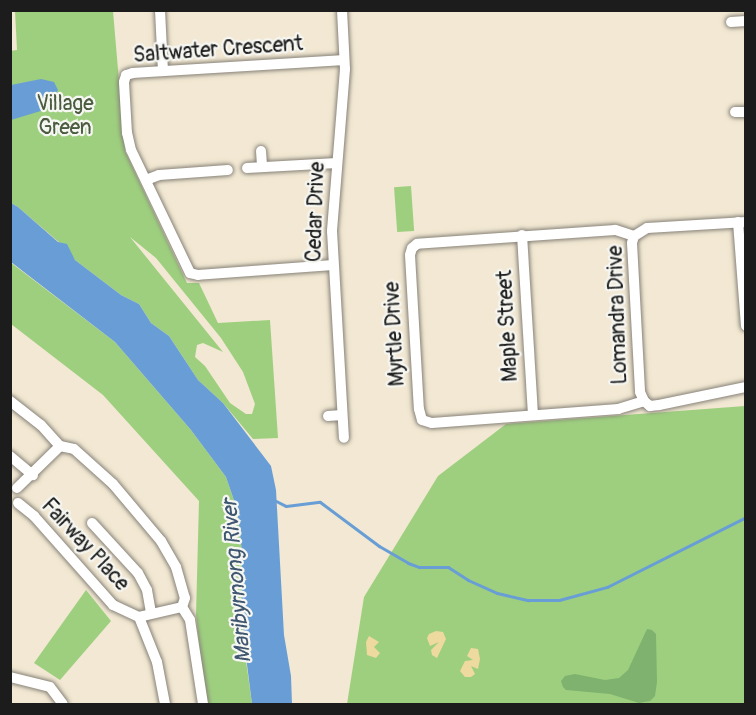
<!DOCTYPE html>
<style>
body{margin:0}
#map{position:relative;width:756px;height:715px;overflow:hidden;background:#f2e8d3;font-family:Pangolin,sans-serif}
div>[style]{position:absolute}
.green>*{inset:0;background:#9ecf7f;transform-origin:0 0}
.forest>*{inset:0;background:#7eb26e}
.sand>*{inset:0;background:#eeda9e}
.water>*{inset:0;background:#689ed5}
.stream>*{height:3px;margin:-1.5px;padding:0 1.5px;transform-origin:1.5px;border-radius:1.5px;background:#689ed5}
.roads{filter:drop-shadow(0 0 2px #878278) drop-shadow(0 0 2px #878278)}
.minor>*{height:10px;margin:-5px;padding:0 5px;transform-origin:5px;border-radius:5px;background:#fff}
span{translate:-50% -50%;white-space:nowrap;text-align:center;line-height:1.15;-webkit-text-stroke:4.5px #f6f6f2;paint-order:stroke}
.street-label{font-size:21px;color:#1c1c1c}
.park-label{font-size:21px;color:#4a5b3f}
.water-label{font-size:22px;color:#3e566f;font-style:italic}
.frame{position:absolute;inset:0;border:12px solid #1c1c1c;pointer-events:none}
</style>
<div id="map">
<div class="green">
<div style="clip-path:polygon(evenodd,15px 11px,113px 11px,125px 151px,187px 283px,199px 283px,218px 323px,270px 320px,278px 438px,253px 439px,223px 403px,198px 380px,169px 336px,151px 323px,139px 304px,121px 295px,75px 260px,68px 250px,18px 207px,11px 203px,10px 51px,17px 50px,15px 11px,130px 237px,156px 258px,221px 338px,243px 372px,255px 404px,252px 414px,246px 414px,230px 403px,205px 366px,195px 357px,197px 345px,203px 343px,223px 352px,130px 237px)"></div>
<div style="left:411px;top:186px;width:45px;height:17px;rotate:86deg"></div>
<div style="clip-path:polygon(10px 262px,115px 342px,191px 430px,226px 477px,237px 509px,242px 552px,243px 639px,252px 704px,206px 704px,196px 615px,199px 501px,103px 395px,11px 324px)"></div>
<div style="clip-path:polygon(745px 406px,745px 704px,347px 704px,364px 597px,438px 476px,506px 424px)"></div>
<div style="clip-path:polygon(86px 590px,111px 621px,60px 680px,34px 663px)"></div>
</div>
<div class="forest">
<div style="clip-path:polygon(647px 629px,652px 630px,656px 634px,657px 682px,655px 696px,650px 701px,639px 703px,610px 694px,566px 690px,563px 687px,561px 681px,565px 676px,575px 674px,605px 680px,619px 678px,628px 670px)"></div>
</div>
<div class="sand">
<div style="clip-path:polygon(436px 631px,443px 632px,446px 639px,437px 658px,432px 655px,431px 650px,439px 642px,430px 646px,427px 638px,429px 634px)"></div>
<div style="clip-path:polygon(369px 636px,379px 642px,374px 647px,380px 653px,376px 658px,367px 655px,366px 642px)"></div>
<div style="clip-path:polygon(471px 648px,478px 649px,480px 659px,478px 669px,471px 666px,475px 674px,471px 677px,465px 677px,460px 671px,465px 661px,473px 660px,467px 656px)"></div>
</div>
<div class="water">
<div style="clip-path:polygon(41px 79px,54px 82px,58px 90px,52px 101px,44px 110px,11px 120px,11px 85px)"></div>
<div style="clip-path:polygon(11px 203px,18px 207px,58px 242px,67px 244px,75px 260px,121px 295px,139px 304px,151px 323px,169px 336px,198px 380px,223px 403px,271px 466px,276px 490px,284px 635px,291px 676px,292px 704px,252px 704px,241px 617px,242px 552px,237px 509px,226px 477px,191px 430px,115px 342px,11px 262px)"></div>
</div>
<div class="stream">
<div style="left:274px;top:500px;width:13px;rotate:27deg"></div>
<div style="left:286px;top:506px;width:34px;rotate:-7deg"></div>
<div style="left:320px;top:502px;width:74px;rotate:36.7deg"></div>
<div style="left:379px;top:546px;width:34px;rotate:30deg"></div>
<div style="left:408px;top:563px;width:12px;rotate:20deg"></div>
<div style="left:419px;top:567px;width:29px"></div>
<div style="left:448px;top:567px;width:24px;rotate:33deg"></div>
<div style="left:468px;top:580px;width:32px;rotate:24deg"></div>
<div style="left:497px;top:593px;width:32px;rotate:13deg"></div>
<div style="left:528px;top:600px;width:31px"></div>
<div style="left:559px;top:600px;width:50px;rotate:-15.2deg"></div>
<div style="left:607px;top:587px;width:156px;rotate:-26.7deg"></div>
</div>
<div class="roads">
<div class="minor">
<div style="left:160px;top:10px;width:61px;rotate:87.2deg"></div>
<div style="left:342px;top:10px;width:59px;rotate:87.1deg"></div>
<div style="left:345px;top:69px;width:163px;rotate:94.6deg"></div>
<div style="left:332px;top:231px;width:207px;rotate:86.7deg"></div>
<div style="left:731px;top:22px;width:15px;rotate:-4deg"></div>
<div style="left:735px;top:112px;width:11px"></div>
<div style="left:261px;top:151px;width:16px;rotate:86deg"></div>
<div style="left:247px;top:168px;width:90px;rotate:-3.2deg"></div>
<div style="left:146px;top:180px;width:14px;rotate:-21deg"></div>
<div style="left:159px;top:175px;width:69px;rotate:-4.1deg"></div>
<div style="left:738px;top:222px;width:104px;rotate:85.6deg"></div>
<div style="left:746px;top:222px;width:99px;rotate:176.5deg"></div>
<div style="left:647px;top:228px;width:15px;rotate:148deg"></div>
<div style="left:634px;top:236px;width:7px;rotate:106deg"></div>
<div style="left:632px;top:243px;width:149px;rotate:86.9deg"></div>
<div style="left:640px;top:392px;width:10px;rotate:66deg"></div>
<div style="left:644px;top:401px;width:8px;rotate:40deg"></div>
<div style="left:650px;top:406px;width:9px;rotate:-6deg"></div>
<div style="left:659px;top:405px;width:89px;rotate:-11.7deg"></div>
<div style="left:522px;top:235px;width:180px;rotate:86.5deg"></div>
<div style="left:634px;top:236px;width:20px;rotate:-162deg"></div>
<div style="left:615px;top:230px;width:198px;rotate:176deg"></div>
<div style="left:417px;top:244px;width:6px;rotate:141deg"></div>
<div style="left:412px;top:248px;width:7px;rotate:106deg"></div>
<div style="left:410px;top:255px;width:154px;rotate:86.7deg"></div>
<div style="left:419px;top:409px;width:11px;rotate:75deg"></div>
<div style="left:422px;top:420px;width:10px;rotate:17deg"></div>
<div style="left:432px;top:423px;width:187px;rotate:-4.3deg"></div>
<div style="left:618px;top:409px;width:27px;rotate:-17deg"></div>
<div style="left:333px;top:265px;width:135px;rotate:175.8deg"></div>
<div style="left:198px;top:275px;width:8px;rotate:-166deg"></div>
<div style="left:190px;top:273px;width:136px;rotate:-115.6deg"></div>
<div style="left:131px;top:150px;width:17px;rotate:-103deg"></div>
<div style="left:127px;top:133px;width:51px;rotate:-93.4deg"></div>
<div style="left:124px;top:82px;width:7px;rotate:-74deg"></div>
<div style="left:126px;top:75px;width:7px;rotate:-16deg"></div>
<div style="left:133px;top:73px;width:211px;rotate:-3.5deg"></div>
<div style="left:10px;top:401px;width:39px;rotate:38deg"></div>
<div style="left:41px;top:425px;width:28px;rotate:48deg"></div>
<div style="left:328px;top:416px;width:14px;rotate:-4deg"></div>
<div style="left:60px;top:446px;width:14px;rotate:12deg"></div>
<div style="left:74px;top:449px;width:52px;rotate:41.9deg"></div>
<div style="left:113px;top:484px;width:75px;rotate:49.9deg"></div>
<div style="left:161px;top:541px;width:30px;rotate:60deg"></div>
<div style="left:176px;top:567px;width:32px;rotate:74deg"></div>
<div style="left:185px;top:598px;width:9px;rotate:108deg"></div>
<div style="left:182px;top:607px;width:44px;rotate:166.9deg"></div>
<div style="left:10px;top:456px;width:30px;rotate:40deg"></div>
<div style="left:17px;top:488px;width:60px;rotate:-44.3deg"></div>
<div style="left:18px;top:503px;width:21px;rotate:39deg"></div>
<div style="left:34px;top:516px;width:119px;rotate:48.4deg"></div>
<div style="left:113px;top:605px;width:29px;rotate:25deg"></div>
<div style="left:139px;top:617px;width:48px;rotate:68.2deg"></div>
<div style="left:157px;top:662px;width:43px;rotate:79.2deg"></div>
<div style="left:92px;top:523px;width:68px;rotate:47.4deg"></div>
<div style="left:138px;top:573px;width:19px;rotate:62deg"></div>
<div style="left:147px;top:590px;width:23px;rotate:80deg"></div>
<div style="left:182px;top:607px;width:15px;rotate:58deg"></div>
<div style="left:190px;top:620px;width:85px;rotate:81.2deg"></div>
<div style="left:10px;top:677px;width:41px;rotate:14deg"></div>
<div style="left:50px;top:687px;width:21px;rotate:53deg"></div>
</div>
</div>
<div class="street-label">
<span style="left:218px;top:50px;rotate:-4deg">Saltwater Crescent</span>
<span style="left:316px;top:212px;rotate:-88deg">Cedar Drive</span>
<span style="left:618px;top:315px;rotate:-92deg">Lomandra Drive</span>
<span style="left:508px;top:326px;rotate:-93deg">Maple Street</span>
<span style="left:395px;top:334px;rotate:-93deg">Myrtle Drive</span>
<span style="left:85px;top:545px;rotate:47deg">Fairway Place</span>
</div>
<div class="park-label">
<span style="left:65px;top:116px">Village<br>Green</span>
</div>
<div class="water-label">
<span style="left:237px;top:581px;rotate:-95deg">Maribyrnong River</span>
</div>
<div class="frame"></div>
</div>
